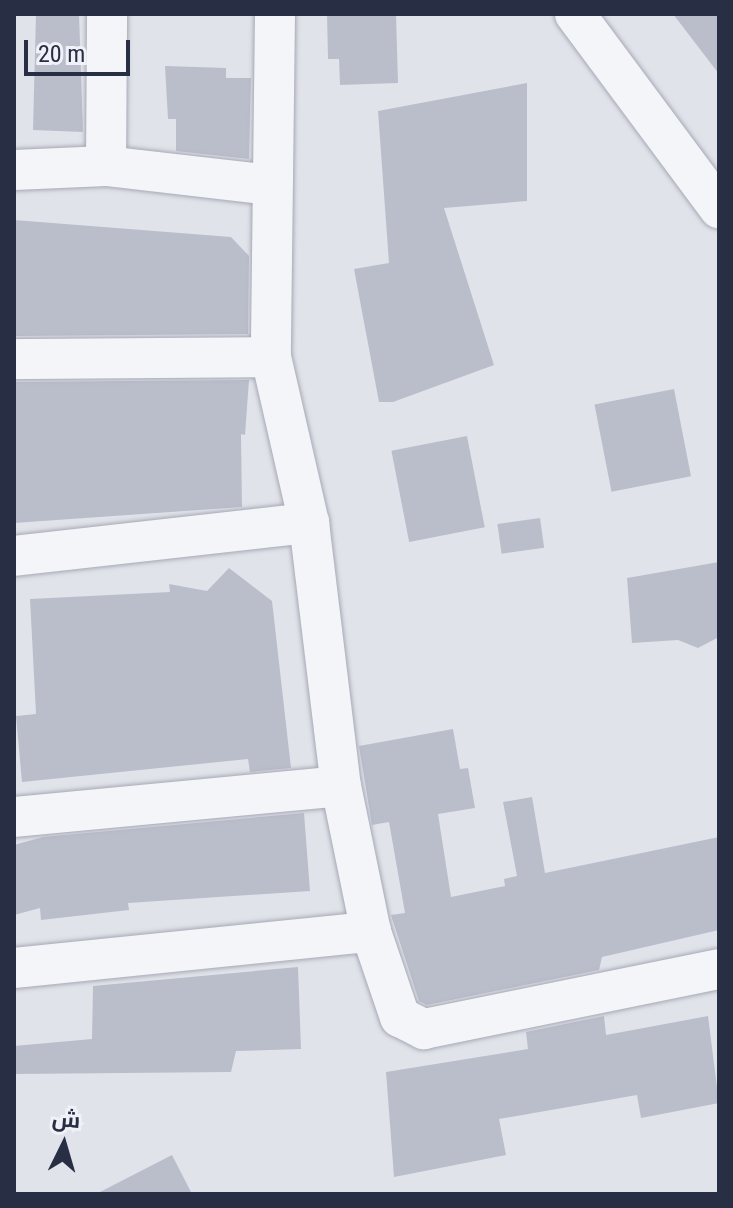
<!DOCTYPE html>
<meta charset="utf-8">
<style>
body{margin:0}
#map{position:relative;width:733px;height:1208px;overflow:hidden;background:#e1e3ea;font-family:"Roboto Condensed",Cairo,sans-serif}
div>[style]{position:absolute}
.building>*{inset:0;background:#babecb;transform-origin:0 0}
.roads{filter:drop-shadow(0 0 2px #a6a9b5) drop-shadow(0 0 2px #a6a9b5)}
.street>*{height:40px;margin:-20px;padding:0 20px;transform-origin:20px;border-radius:20px;background:#f4f5f8}
span{translate:-50% -50%;white-space:nowrap;text-align:center;line-height:1.15;-webkit-text-stroke:6px #f0f2f8;paint-order:stroke}
.frame{position:absolute;inset:0;border:16px solid #282e43;pointer-events:none}
.north{position:absolute;left:24px;top:1104px;width:80px;height:80px;-webkit-text-stroke:6px #f0f2f8;paint-order:stroke;rotate:5deg;font-size:22px;font-weight:700;line-height:32px;text-align:center;color:#282e43}
.north::after{content:'';display:block;margin:auto;width:28px;height:36px;background:#282e43;clip-path:polygon(50% 0,100% 100%,50% 72%,0 100%)}
.scale{position:absolute;left:24px;top:40px;width:106px;height:36px;box-sizing:border-box;border:4px solid #282e43;border-top:0;padding-left:10px;font-size:24px;line-height:28px;white-space:nowrap;color:#282e43;-webkit-text-stroke:6px #f0f2f8;paint-order:stroke}
</style>
<div id="map">
<div class="building">
<div style="clip-path:polygon(36px 14px,79px 14px,83px 132px,33px 130px)"></div>
<div style="clip-path:polygon(327px 14px,396px 14px,398px 83px,340px 85px,339px 59px,328px 59px)"></div>
<div style="clip-path:polygon(673px 14px,719px 14px,719px 74px)"></div>
<div style="clip-path:polygon(165px 66px,226px 68px,226px 78px,251px 78px,249px 159px,176px 151px,176px 119px,168px 119px)"></div>
<div style="clip-path:polygon(527px 83px,527px 201px,444px 208px,494px 365px,393px 402px,379px 402px,354px 269px,389px 263px,378px 111px)"></div>
<div style="clip-path:polygon(14px 220px,231px 237px,249px 256px,248px 334px,14px 336px)"></div>
<div style="clip-path:polygon(249px 380px,245px 435px,241px 434px,242px 507px,14px 523px,14px 382px)"></div>
<div style="left:674px;top:389px;width:89px;height:81px;rotate:79deg"></div>
<div style="left:467px;top:436px;width:93px;height:77px;rotate:79deg"></div>
<div style="left:540px;top:518px;width:30px;height:43px;rotate:82deg"></div>
<div style="clip-path:polygon(719px 562px,719px 637px,698px 648px,678px 640px,632px 643px,627px 578px)"></div>
<div style="clip-path:polygon(229px 568px,272px 601px,291px 768px,250px 772px,248px 759px,22px 782px,16px 716px,36px 714px,30px 599px,170px 592px,169px 584px,207px 591px)"></div>
<div style="clip-path:polygon(453px 729px,460px 769px,468px 768px,475px 808px,438px 814px,451px 897px,505px 886px,504px 879px,517px 876px,503px 802px,532px 797px,545px 873px,719px 837px,719px 930px,602px 957px,599px 970px,427px 1005px,419px 1001px,391px 915px,405px 913px,389px 822px,372px 825px,359px 746px)"></div>
<div style="clip-path:polygon(304px 813px,310px 891px,128px 903px,129px 910px,41px 920px,40px 908px,14px 915px,14px 845px,43px 837px)"></div>
<div style="clip-path:polygon(298px 967px,301px 1049px,236px 1051px,231px 1072px,14px 1074px,14px 1046px,92px 1039px,93px 986px)"></div>
<div style="clip-path:polygon(604px 1016px,606px 1035px,708px 1016px,719px 1103px,641px 1118px,637px 1095px,499px 1119px,506px 1155px,394px 1177px,386px 1072px,528px 1049px,526px 1032px)"></div>
<div style="clip-path:polygon(172px 1155px,192px 1194px,96px 1194px)"></div>
</div>
<div class="roads">
<div class="street">
<div style="left:275px;top:14px;width:343px;rotate:90.7deg"></div>
<div style="left:271px;top:357px;width:170px;rotate:77.1deg"></div>
<div style="left:309px;top:523px;width:265px;rotate:83.1deg"></div>
<div style="left:341px;top:786px;width:149px;rotate:78.4deg"></div>
<div style="left:371px;top:932px;width:90px;rotate:71.2deg"></div>
<div style="left:400px;top:1017px;width:27px;rotate:27deg"></div>
<div style="left:424px;top:1029px;width:301px;rotate:-11.5deg"></div>
<div style="left:575px;top:14px;width:242px;rotate:53.4deg"></div>
<div style="left:106px;top:166px;width:152px;rotate:-89.6deg"></div>
<div style="left:14px;top:170px;width:92px;rotate:-2.5deg"></div>
<div style="left:106px;top:166px;width:165px;rotate:6.6deg"></div>
<div style="left:14px;top:359px;width:257px;rotate:-0.4deg"></div>
<div style="left:14px;top:556px;width:297px;rotate:-6.4deg"></div>
<div style="left:14px;top:817px;width:328px;rotate:-5.4deg"></div>
<div style="left:14px;top:968px;width:359px;rotate:-5.8deg"></div>
</div>
</div>
<div class="frame"></div>
<div class="north">ش</div>
<div class="scale">20 m</div>
</div>
